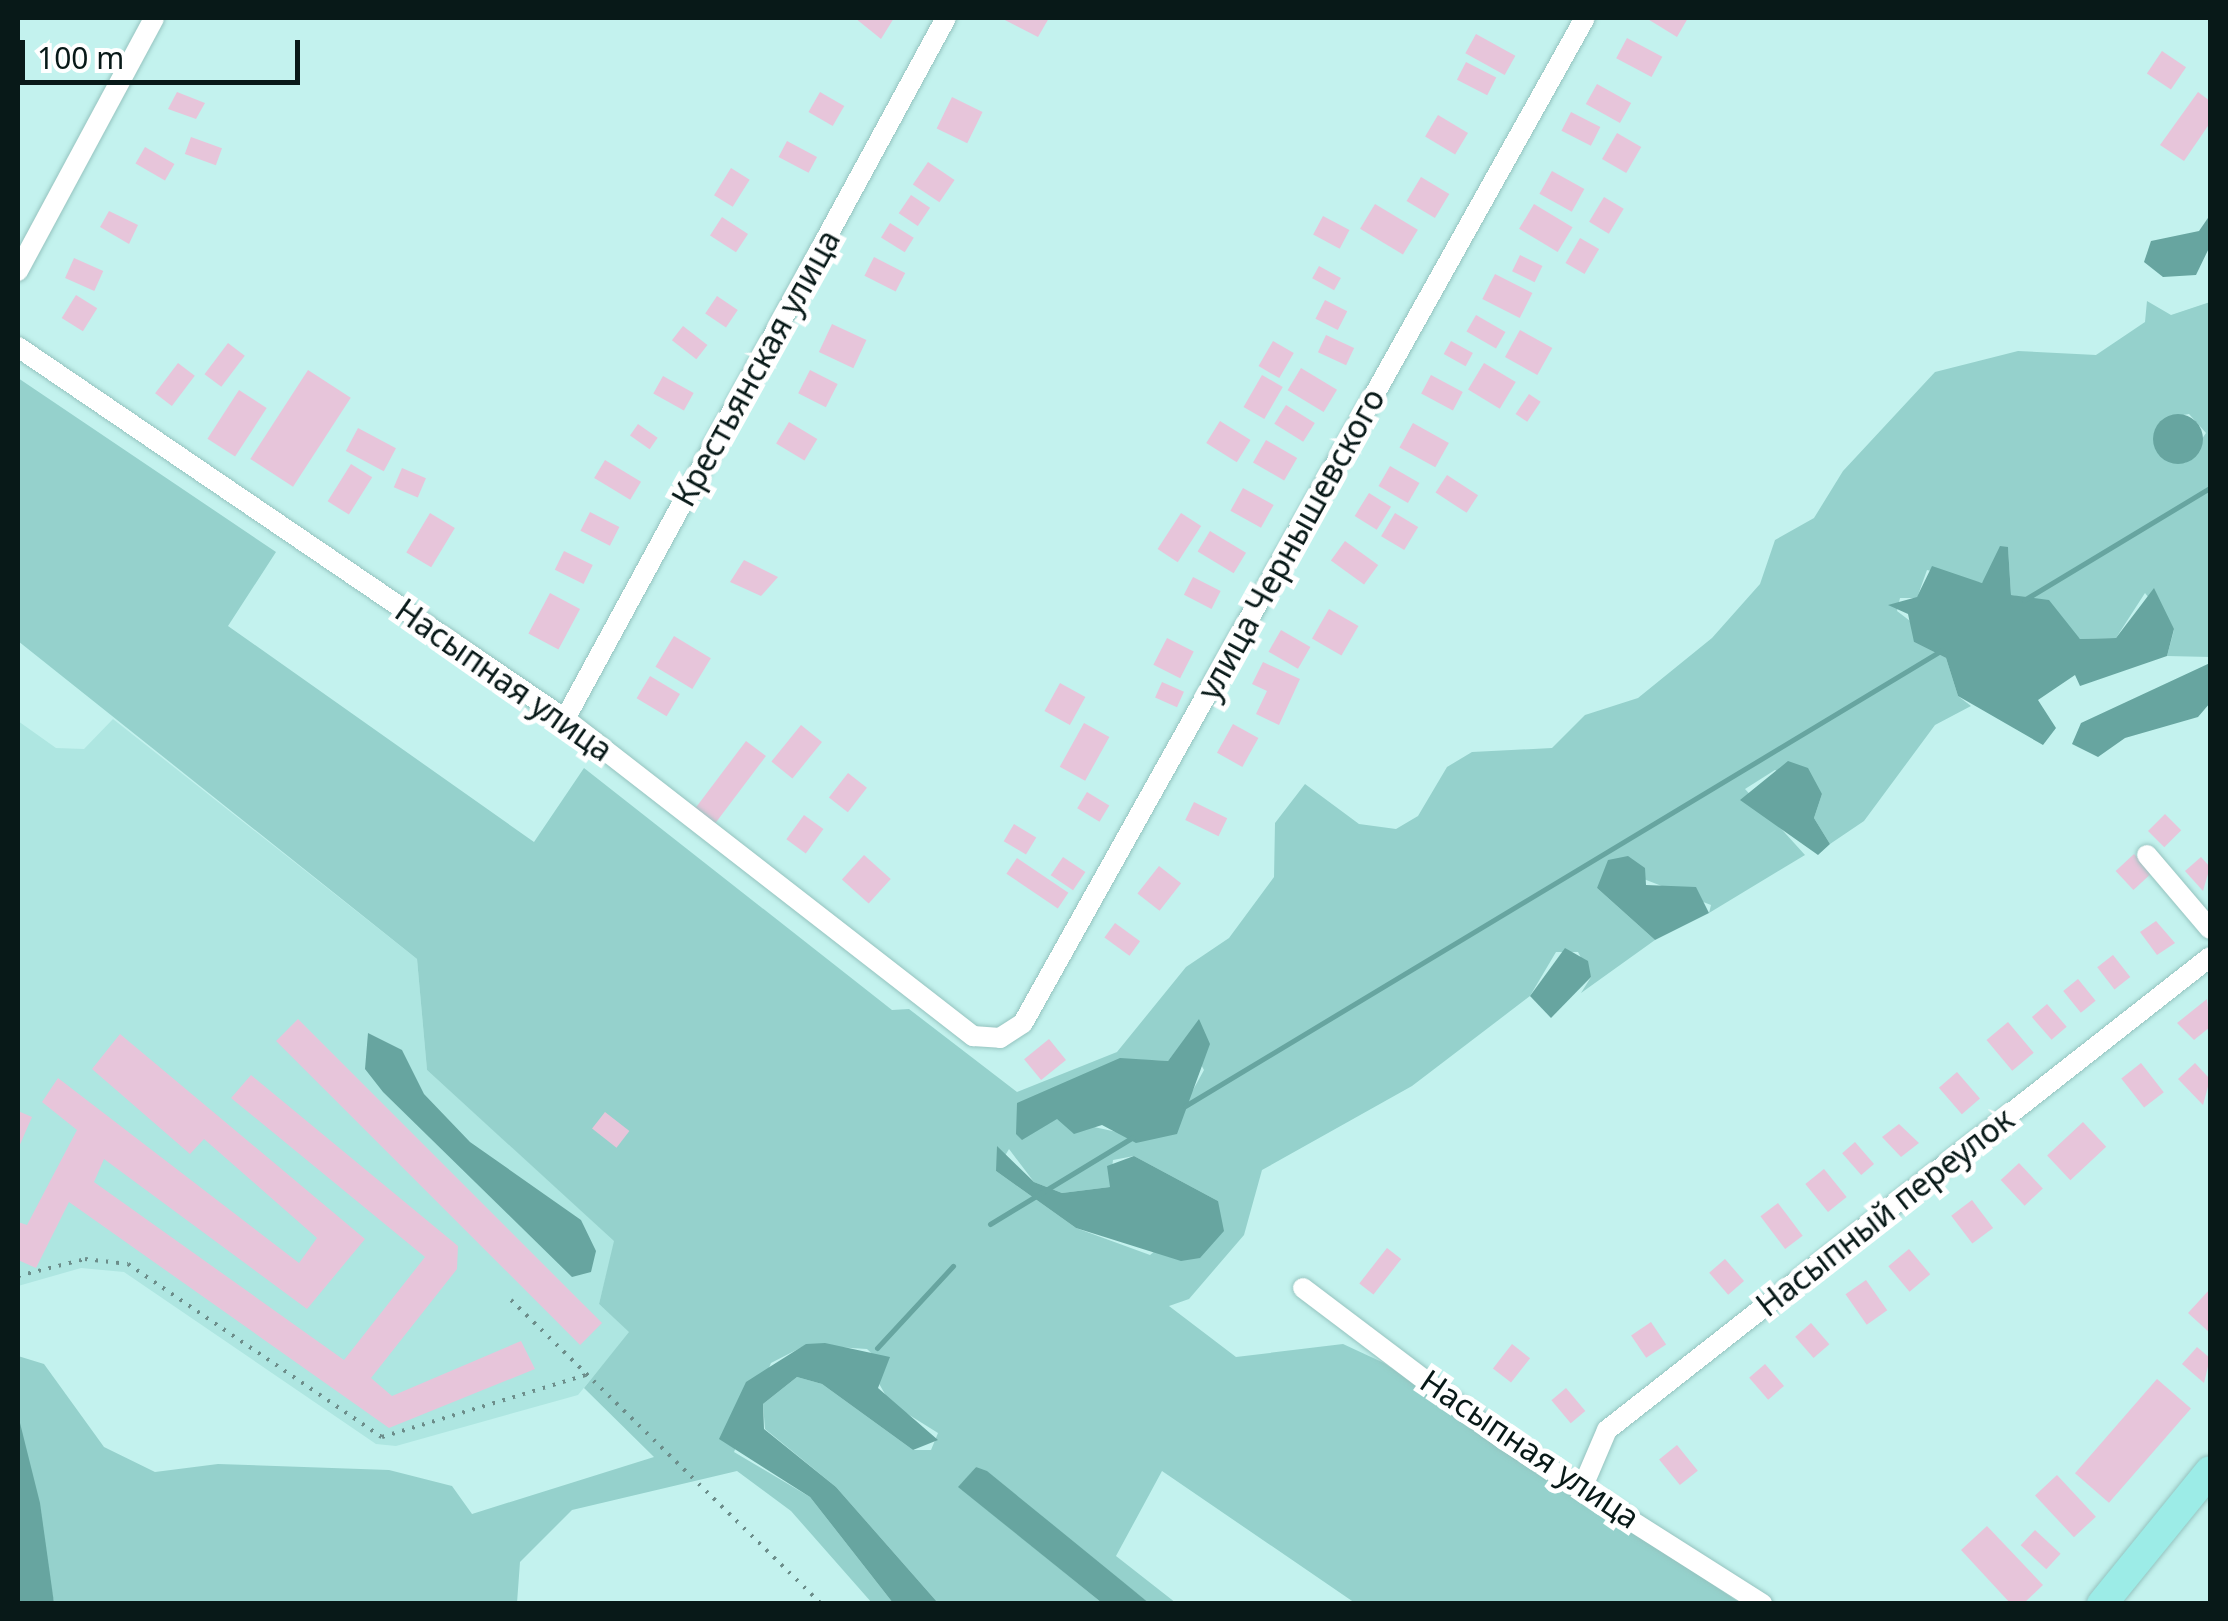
<!DOCTYPE html>
<meta charset="utf-8">
<style>
body{margin:0}
#map{position:relative;width:2228px;height:1621px;overflow:hidden;background:#c3f2ee;font-family:"Noto Sans",sans-serif}
div>[style]{position:absolute}
.built>*{inset:0;background:#aee6e1}
.green>*{inset:0;background:#95d1cc}
.water>*{inset:0;background:#67a5a0}
.round{border-radius:50%}
.stream>*{height:5px;margin:-2.5px;padding:0 2.5px;transform-origin:2.5px;border-radius:2.5px;background:#67a5a0}
.building>*{inset:0;background:#e7c5da;transform-origin:0 0}
.path>*{height:4px;margin-top:-2px;transform-origin:0;background:repeating-linear-gradient(90deg,#6c8d8a 0 2.5px,transparent 0 10.5px)}
.roads{filter:drop-shadow(0 0 2px #95c3bf) drop-shadow(0 0 2px #95c3bf)}
.street>*{height:20px;margin:-10px;padding:0 10px;transform-origin:10px;border-radius:10px;background:#fff}
.primary>*{height:30px;margin:-15px;padding:0 15px;transform-origin:15px;border-radius:15px;background:#9cece7}
span{translate:-50% -50%;white-space:nowrap;text-align:center;line-height:1.15;-webkit-text-stroke:10px #fff;paint-order:stroke}
.street-label{font-size:32px;color:#081918}
.frame{position:absolute;inset:0;border:20px solid #081918;pointer-events:none}
.scale{position:absolute;left:20px;top:40px;width:280px;height:45px;box-sizing:border-box;border:5px solid #081918;border-top:0;padding-left:12px;font-size:30px;line-height:35px;white-space:nowrap;color:#081918;-webkit-text-stroke:8px #fff;paint-order:stroke}
</style>
<div id="map">
<div class="built">
<div style="clip-path:polygon(113px 719px,417px 959px,427px 1070px,615px 1241px,599px 1304px,630px 1332px,578px 1395px,396px 1446px,376px 1444px,124px 1272px,81px 1268px,18px 1286px,18px 721px,56px 748px,84px 749px)"></div>
</div>
<div class="green">
<div style="clip-path:polygon(evenodd,2147px 301px,2171px 315px,2210px 302px,2210px 657px,2167px 656px,2174px 630px,2145px 593px,2116px 638px,2080px 639px,2036px 600px,2011px 595px,2008px 548px,1982px 583px,1927px 570px,1917px 598px,1900px 598px,1897px 611px,1914px 624px,1914px 642px,1946px 658px,1958px 696px,1971px 706px,1935px 725px,1864px 821px,1830px 844px,1814px 818px,1822px 794px,1775px 770px,1745px 789px,1805px 855px,1709px 913px,1711px 905px,1641px 878px,1597px 888px,1655px 940px,1581px 993px,1591px 977px,1578px 952px,1556px 952px,1530px 996px,1412px 1086px,1262px 1170px,1244px 1235px,1189px 1299px,1169px 1306px,1236px 1357px,1343px 1344px,1384px 1363px,1740px 1603px,1355px 1603px,1162px 1471px,1116px 1556px,1176px 1603px,1149px 1603px,976px 1467px,959px 1487px,1102px 1603px,938px 1603px,836px 1487px,765px 1429px,763px 1404px,797px 1377px,822px 1384px,913px 1450px,931px 1450px,938px 1433px,890px 1403px,877px 1380px,885px 1366px,867px 1349px,806px 1345px,771px 1363px,734px 1452px,810px 1497px,893px 1603px,872px 1603px,791px 1511px,737px 1471px,572px 1510px,520px 1562px,517px 1603px,54px 1603px,18px 1415px,18px 1356px,44px 1364px,104px 1447px,155px 1472px,218px 1464px,389px 1470px,452px 1486px,472px 1514px,654px 1457px,584px 1388px,629px 1332px,599px 1304px,614px 1241px,427px 1070px,417px 959px,18px 641px,18px 378px,276px 552px,228px 626px,534px 842px,584px 768px,892px 1010px,909px 1009px,1017px 1092px,1117px 1052px,1186px 967px,1229px 938px,1274px 877px,1275px 823px,1305px 784px,1359px 824px,1396px 829px,1418px 816px,1447px 767px,1472px 752px,1552px 748px,1585px 715px,1638px 698px,1712px 638px,1760px 584px,1775px 540px,1814px 518px,1843px 471px,1935px 372px,2018px 351px,2096px 355px,2145px 322px,2147px 301px,2189px 414px,2206px 433px,2185px 463px,2154px 435px,2167px 418px,2189px 414px,2147px 301px,1186px 1038px,1204px 1070px,1193px 1090px,1117px 1132px,1057px 1119px,1120px 1059px,1168px 1061px,1186px 1038px,2147px 301px,1009px 1149px,1034px 1182px,1062px 1193px,1110px 1187px,1113px 1160px,1134px 1156px,1218px 1201px,1150px 1255px,1076px 1228px,996px 1171px,1009px 1149px)"></div>
</div>
<div class="water">
<div style="clip-path:polygon(2210px 215px,2210px 246px,2196px 275px,2163px 277px,2144px 262px,2151px 241px,2199px 231px)"></div>
<div class="round" style="left:2153px;top:414px;width:50px;height:50px"></div>
<div style="clip-path:polygon(2000px 546px,2008px 547px,2011px 595px,2049px 600px,2080px 639px,2116px 638px,2154px 588px,2174px 629px,2167px 656px,2080px 686px,2075px 675px,2038px 700px,2056px 728px,2043px 745px,1958px 696px,1946px 658px,1914px 642px,1908px 614px,1888px 605px,1917px 597px,1932px 566px,1982px 583px)"></div>
<div style="clip-path:polygon(2210px 663px,2210px 703px,2198px 717px,2125px 738px,2098px 757px,2072px 744px,2081px 723px)"></div>
<div style="clip-path:polygon(1788px 761px,1808px 768px,1822px 794px,1814px 818px,1830px 844px,1818px 855px,1740px 800px)"></div>
<div style="clip-path:polygon(1628px 856px,1645px 868px,1646px 885px,1696px 887px,1709px 913px,1655px 940px,1597px 888px,1608px 860px)"></div>
<div style="clip-path:polygon(1565px 948px,1588px 961px,1591px 977px,1551px 1018px,1530px 996px)"></div>
<div style="clip-path:polygon(1199px 1019px,1210px 1044px,1177px 1134px,1136px 1143px,1102px 1125px,1074px 1134px,1057px 1119px,1022px 1140px,1016px 1134px,1017px 1103px,1120px 1058px,1168px 1061px)"></div>
<div style="clip-path:polygon(368px 1033px,402px 1050px,424px 1094px,470px 1142px,581px 1220px,596px 1251px,591px 1272px,572px 1277px,383px 1092px,365px 1069px)"></div>
<div style="clip-path:polygon(997px 1146px,1034px 1182px,1062px 1193px,1110px 1187px,1107px 1166px,1134px 1156px,1218px 1201px,1224px 1231px,1200px 1258px,1181px 1261px,1076px 1228px,996px 1171px)"></div>
<div style="clip-path:polygon(825px 1343px,890px 1357px,878px 1388px,938px 1440px,913px 1450px,822px 1384px,797px 1377px,763px 1404px,764px 1429px,836px 1487px,938px 1603px,893px 1603px,810px 1497px,719px 1439px,746px 1382px,806px 1344px)"></div>
<div style="clip-path:polygon(18px 1415px,40px 1503px,54px 1603px,18px 1603px)"></div>
<div style="clip-path:polygon(976px 1467px,987px 1471px,1149px 1603px,1102px 1603px,958px 1487px)"></div>
</div>
<div class="stream">
<div style="left:2024px;top:600px;width:217px;rotate:-31.1deg"></div>
<div style="left:1185px;top:1106px;width:884px;rotate:-31.06deg"></div>
<div style="left:990px;top:1224px;width:167px;rotate:-31.3deg"></div>
<div style="left:877px;top:1348px;width:112px;rotate:-47.2deg"></div>
</div>
<div class="building">
<div style="clip-path:polygon(855px 18px,894px 18px,881px 39px)"></div>
<div style="clip-path:polygon(1001px 18px,1049px 18px,1038px 37px)"></div>
<div style="clip-path:polygon(1646px 18px,1688px 18px,1677px 37px)"></div>
<div style="left:1476px;top:34px;width:45px;height:22px;rotate:29deg"></div>
<div style="left:1627px;top:38px;width:40px;height:23px;rotate:28deg"></div>
<div style="left:2162px;top:51px;width:29px;height:27px;rotate:34deg"></div>
<div style="left:1466px;top:62px;width:34px;height:20px;rotate:27deg"></div>
<div style="left:1597px;top:84px;width:39px;height:23px;rotate:29deg"></div>
<div style="clip-path:polygon(177px 92px,205px 103px,196px 119px,168px 109px)"></div>
<div style="left:820px;top:92px;width:28px;height:23px;rotate:30deg"></div>
<div style="clip-path:polygon(2198px 92px,2210px 101px,2210px 123px,2184px 161px,2160px 145px)"></div>
<div style="left:952px;top:97px;width:34px;height:35px;rotate:26deg"></div>
<div style="left:1571px;top:112px;width:33px;height:21px;rotate:27deg"></div>
<div style="left:1438px;top:115px;width:35px;height:25px;rotate:31deg"></div>
<div style="left:1617px;top:133px;width:28px;height:30px;rotate:30deg"></div>
<div style="left:191px;top:137px;width:33px;height:18px;rotate:20deg"></div>
<div style="left:787px;top:141px;width:34px;height:18px;rotate:28deg"></div>
<div style="left:145px;top:147px;width:34px;height:19px;rotate:30deg"></div>
<div style="left:928px;top:162px;width:32px;height:27px;rotate:34deg"></div>
<div style="left:731px;top:168px;width:22px;height:32px;rotate:32deg"></div>
<div style="left:1552px;top:171px;width:37px;height:26px;rotate:29deg"></div>
<div style="left:1421px;top:177px;width:33px;height:28px;rotate:31deg"></div>
<div style="left:911px;top:195px;width:23px;height:22px;rotate:34deg"></div>
<div style="left:1604px;top:197px;width:23px;height:29px;rotate:31deg"></div>
<div style="left:1375px;top:204px;width:50px;height:29px;rotate:31deg"></div>
<div style="left:1534px;top:204px;width:45px;height:29px;rotate:31deg"></div>
<div style="clip-path:polygon(109px 211px,138px 225px,129px 244px,100px 227px)"></div>
<div style="left:1323px;top:216px;width:30px;height:21px;rotate:28deg"></div>
<div style="left:722px;top:217px;width:31px;height:22px;rotate:33deg"></div>
<div style="left:890px;top:223px;width:28px;height:17px;rotate:32deg"></div>
<div style="left:1580px;top:238px;width:22px;height:29px;rotate:30deg"></div>
<div style="left:1520px;top:255px;width:25px;height:18px;rotate:26deg"></div>
<div style="left:874px;top:257px;width:35px;height:21px;rotate:27deg"></div>
<div style="left:74px;top:258px;width:32px;height:22px;rotate:24deg"></div>
<div style="left:1319px;top:266px;width:25px;height:14px;rotate:29deg"></div>
<div style="left:1495px;top:274px;width:42px;height:28px;rotate:27deg"></div>
<div style="left:76px;top:295px;width:25px;height:27px;rotate:32deg"></div>
<div style="left:717px;top:296px;width:25px;height:21px;rotate:34deg"></div>
<div style="left:1325px;top:300px;width:25px;height:21px;rotate:27deg"></div>
<div style="left:1476px;top:315px;width:34px;height:19px;rotate:30deg"></div>
<div style="left:832px;top:324px;width:38px;height:31px;rotate:25deg"></div>
<div style="left:683px;top:326px;width:31px;height:18px;rotate:38deg"></div>
<div style="left:1520px;top:330px;width:37px;height:31px;rotate:29deg"></div>
<div style="left:1326px;top:335px;width:31px;height:19px;rotate:25deg"></div>
<div style="left:1273px;top:341px;width:24px;height:29px;rotate:30deg"></div>
<div style="left:1451px;top:341px;width:25px;height:15px;rotate:29deg"></div>
<div style="left:228px;top:343px;width:21px;height:39px;rotate:37deg"></div>
<div style="left:178px;top:363px;width:21px;height:38px;rotate:37deg"></div>
<div style="left:1484px;top:363px;width:37px;height:31px;rotate:31deg"></div>
<div style="left:1301px;top:368px;width:42px;height:26px;rotate:31deg"></div>
<div style="left:308px;top:370px;width:51px;height:106px;rotate:33deg"></div>
<div style="left:810px;top:370px;width:31px;height:26px;rotate:27deg"></div>
<div style="left:1262px;top:375px;width:24px;height:37px;rotate:30deg"></div>
<div style="left:1431px;top:375px;width:36px;height:21px;rotate:28deg"></div>
<div style="left:663px;top:376px;width:35px;height:20px;rotate:29deg"></div>
<div style="left:239px;top:390px;width:33px;height:58px;rotate:33deg"></div>
<div style="left:1529px;top:394px;width:14px;height:24px;rotate:34deg"></div>
<div style="left:1286px;top:405px;width:34px;height:22px;rotate:32deg"></div>
<div style="left:1220px;top:421px;width:36px;height:26px;rotate:32deg"></div>
<div style="left:789px;top:422px;width:33px;height:25px;rotate:31deg"></div>
<div style="left:1413px;top:423px;width:41px;height:28px;rotate:29deg"></div>
<div style="left:638px;top:424px;width:24px;height:14px;rotate:35deg"></div>
<div style="left:358px;top:428px;width:43px;height:26px;rotate:28deg"></div>
<div style="left:1266px;top:440px;width:36px;height:26px;rotate:30deg"></div>
<div style="left:605px;top:460px;width:42px;height:21px;rotate:31deg"></div>
<div style="left:351px;top:464px;width:25px;height:44px;rotate:32deg"></div>
<div style="left:1390px;top:466px;width:34px;height:23px;rotate:30deg"></div>
<div style="left:402px;top:468px;width:26px;height:21px;rotate:23deg"></div>
<div style="left:1447px;top:475px;width:37px;height:21px;rotate:33deg"></div>
<div style="left:1243px;top:488px;width:35px;height:26px;rotate:29deg"></div>
<div style="left:1369px;top:493px;width:26px;height:27px;rotate:32deg"></div>
<div style="left:590px;top:512px;width:33px;height:21px;rotate:27deg"></div>
<div style="left:430px;top:513px;width:29px;height:46px;rotate:31deg"></div>
<div style="left:1181px;top:513px;width:24px;height:43px;rotate:33deg"></div>
<div style="left:1395px;top:513px;width:27px;height:27px;rotate:31deg"></div>
<div style="left:1210px;top:531px;width:42px;height:24px;rotate:31deg"></div>
<div style="left:1345px;top:541px;width:41px;height:24px;rotate:36deg"></div>
<div style="left:564px;top:551px;width:32px;height:21px;rotate:26deg"></div>
<div style="clip-path:polygon(744px 560px,778px 577px,761px 596px,730px 582px)"></div>
<div style="left:1193px;top:577px;width:31px;height:20px;rotate:27deg"></div>
<div style="left:550px;top:593px;width:34px;height:46px;rotate:28deg"></div>
<div style="left:1329px;top:609px;width:34px;height:34px;rotate:30deg"></div>
<div style="left:1281px;top:630px;width:34px;height:25px;rotate:30deg"></div>
<div style="left:674px;top:636px;width:43px;height:36px;rotate:31deg"></div>
<div style="left:1167px;top:638px;width:30px;height:30px;rotate:27deg"></div>
<div style="clip-path:polygon(1263px 662px,1300px 679px,1279px 725px,1256px 714px,1267px 691px,1252px 684px)"></div>
<div style="left:650px;top:676px;width:35px;height:26px;rotate:31deg"></div>
<div style="left:1162px;top:682px;width:24px;height:17px;rotate:24deg"></div>
<div style="left:1060px;top:683px;width:29px;height:32px;rotate:29deg"></div>
<div style="left:1084px;top:723px;width:29px;height:50px;rotate:29deg"></div>
<div style="left:1233px;top:724px;width:29px;height:33px;rotate:29deg"></div>
<div style="left:801px;top:725px;width:27px;height:47px;rotate:39deg"></div>
<div style="left:746px;top:741px;width:25px;height:87px;rotate:37deg"></div>
<div style="left:848px;top:773px;width:24px;height:31px;rotate:38deg"></div>
<div style="left:1087px;top:792px;width:26px;height:19px;rotate:31deg"></div>
<div style="left:1194px;top:802px;width:37px;height:20px;rotate:26deg"></div>
<div style="left:2165px;top:814px;width:23px;height:24px;rotate:45deg"></div>
<div style="left:804px;top:815px;width:24px;height:30px;rotate:36deg"></div>
<div style="left:1014px;top:824px;width:26px;height:20px;rotate:31deg"></div>
<div style="left:2134px;top:854px;width:26px;height:25px;rotate:47deg"></div>
<div style="left:864px;top:855px;width:36px;height:33px;rotate:42deg"></div>
<div style="left:1063px;top:857px;width:27px;height:22px;rotate:34deg"></div>
<div style="clip-path:polygon(2201px 857px,2210px 867px,2203px 891px,2185px 871px)"></div>
<div style="left:1017px;top:858px;width:62px;height:19px;rotate:34deg"></div>
<div style="left:1159px;top:866px;width:28px;height:35px;rotate:38deg"></div>
<div style="clip-path:polygon(2156px 921px,2175px 943px,2157px 955px,2140px 932px)"></div>
<div style="left:1115px;top:923px;width:31px;height:18px;rotate:36deg"></div>
<div style="left:2113px;top:955px;width:28px;height:20px;rotate:52deg"></div>
<div style="left:2078px;top:979px;width:28px;height:19px;rotate:51deg"></div>
<div style="clip-path:polygon(2207px 999px,2210px 1027px,2194px 1040px,2177px 1023px)"></div>
<div style="left:2047px;top:1004px;width:30px;height:20px;rotate:49deg"></div>
<div style="left:298px;top:1019px;width:430px;height:31px;rotate:45deg"></div>
<div style="left:2008px;top:1022px;width:40px;height:28px;rotate:50deg"></div>
<div style="clip-path:polygon(120px 1034px,365px 1239px,307px 1309px,104px 1159px,94px 1182px,344px 1360px,425px 1257px,231px 1098px,251px 1075px,458px 1246px,457px 1269px,371px 1378px,392px 1396px,521px 1341px,535px 1369px,389px 1428px,69px 1202px,36px 1268px,18px 1260px,18px 1222px,27px 1225px,77px 1130px,42px 1102px,58px 1078px,299px 1263px,317px 1238px,204px 1139px,190px 1154px,92px 1069px)"></div>
<div style="left:1049px;top:1039px;width:27px;height:32px;rotate:51deg"></div>
<div style="left:2141px;top:1063px;width:37px;height:25px;rotate:52deg"></div>
<div style="clip-path:polygon(2195px 1063px,2210px 1079px,2203px 1105px,2178px 1079px)"></div>
<div style="left:1957px;top:1072px;width:35px;height:24px;rotate:49deg"></div>
<div style="clip-path:polygon(18px 1111px,32px 1117px,18px 1149px)"></div>
<div style="left:605px;top:1112px;width:31px;height:21px;rotate:38deg"></div>
<div style="left:2083px;top:1122px;width:34px;height:49px;rotate:47deg"></div>
<div style="clip-path:polygon(1899px 1124px,1919px 1143px,1901px 1157px,1882px 1137px)"></div>
<div style="left:1855px;top:1142px;width:29px;height:17px;rotate:49deg"></div>
<div style="left:2019px;top:1163px;width:35px;height:25px;rotate:47deg"></div>
<div style="left:1824px;top:1169px;width:36px;height:24px;rotate:51deg"></div>
<div style="left:1972px;top:1200px;width:35px;height:26px;rotate:53deg"></div>
<div style="left:1778px;top:1203px;width:41px;height:22px;rotate:53deg"></div>
<div style="left:1387px;top:1248px;width:18px;height:45px;rotate:38deg"></div>
<div style="left:1909px;top:1249px;width:33px;height:27px;rotate:50deg"></div>
<div style="left:1725px;top:1259px;width:29px;height:21px;rotate:49deg"></div>
<div style="left:1866px;top:1280px;width:37px;height:25px;rotate:55deg"></div>
<div style="clip-path:polygon(2210px 1289px,2210px 1333px,2188px 1313px)"></div>
<div style="left:1651px;top:1322px;width:27px;height:24px;rotate:56deg"></div>
<div style="left:1811px;top:1323px;width:28px;height:21px;rotate:49deg"></div>
<div style="left:1512px;top:1344px;width:23px;height:31px;rotate:38deg"></div>
<div style="clip-path:polygon(2197px 1347px,2210px 1358px,2204px 1383px,2182px 1364px)"></div>
<div style="left:1765px;top:1364px;width:29px;height:21px;rotate:49deg"></div>
<div style="left:2157px;top:1379px;width:45px;height:125px;rotate:41deg"></div>
<div style="left:1566px;top:1388px;width:30px;height:19px;rotate:50deg"></div>
<div style="left:1677px;top:1445px;width:33px;height:23px;rotate:51deg"></div>
<div style="left:2057px;top:1475px;width:57px;height:30px;rotate:47deg"></div>
<div style="clip-path:polygon(1987px 1526px,2043px 1585px,2023px 1604px,2011px 1604px,1961px 1550px)"></div>
<div style="left:2035px;top:1530px;width:35px;height:21px;rotate:43deg"></div>
</div>
<div class="path">
<div style="left:18px;top:1276px;width:69px;rotate:-14.2deg"></div>
<div style="left:85px;top:1259px;width:43px;rotate:6.6deg"></div>
<div style="left:128px;top:1264px;width:307px;rotate:34.3deg"></div>
<div style="left:382px;top:1437px;width:216px;rotate:-16.9deg"></div>
<div style="left:511px;top:1300px;width:434px;rotate:44.4deg"></div>
</div>
<div class="roads">
<div class="street">
<div style="left:18px;top:271px;width:287px;rotate:-61.7deg"></div>
<div style="left:18px;top:347px;width:662px;rotate:34.22deg"></div>
<div style="left:565px;top:719px;width:517px;rotate:37.85deg"></div>
<div style="left:973px;top:1036px;width:27px;rotate:4deg"></div>
<div style="left:1000px;top:1038px;width:27px;rotate:-33deg"></div>
<div style="left:1023px;top:1023px;width:1151px;rotate:-60.79deg"></div>
<div style="left:565px;top:719px;width:798px;rotate:-61.48deg"></div>
<div style="left:2147px;top:855px;width:97px;rotate:49.6deg"></div>
<div style="left:1303px;top:1288px;width:252px;rotate:37.1deg"></div>
<div style="left:1504px;top:1440px;width:306px;rotate:32.4deg"></div>
<div style="left:1583px;top:1486px;width:61px;rotate:-66.8deg"></div>
<div style="left:1607px;top:1430px;width:766px;rotate:-38.11deg"></div>
</div>
<div class="primary">
<div style="left:2102px;top:1604px;width:171px;rotate:-50.9deg"></div>
</div>
</div>
<div class="street-label">
<span style="left:756px;top:368px;rotate:-61deg">Крестьянская улица</span>
<span style="left:1291px;top:544px;rotate:-61deg">улица Чернышевского</span>
<span style="left:504px;top:680px;rotate:35deg">Насыпная улица</span>
<span style="left:1885px;top:1212px;rotate:-38deg">Насыпный переулок</span>
<span style="left:1530px;top:1449px;rotate:34deg">Насыпная улица</span>
</div>
<div class="frame"></div>
<div class="scale">100 m</div>
</div>
